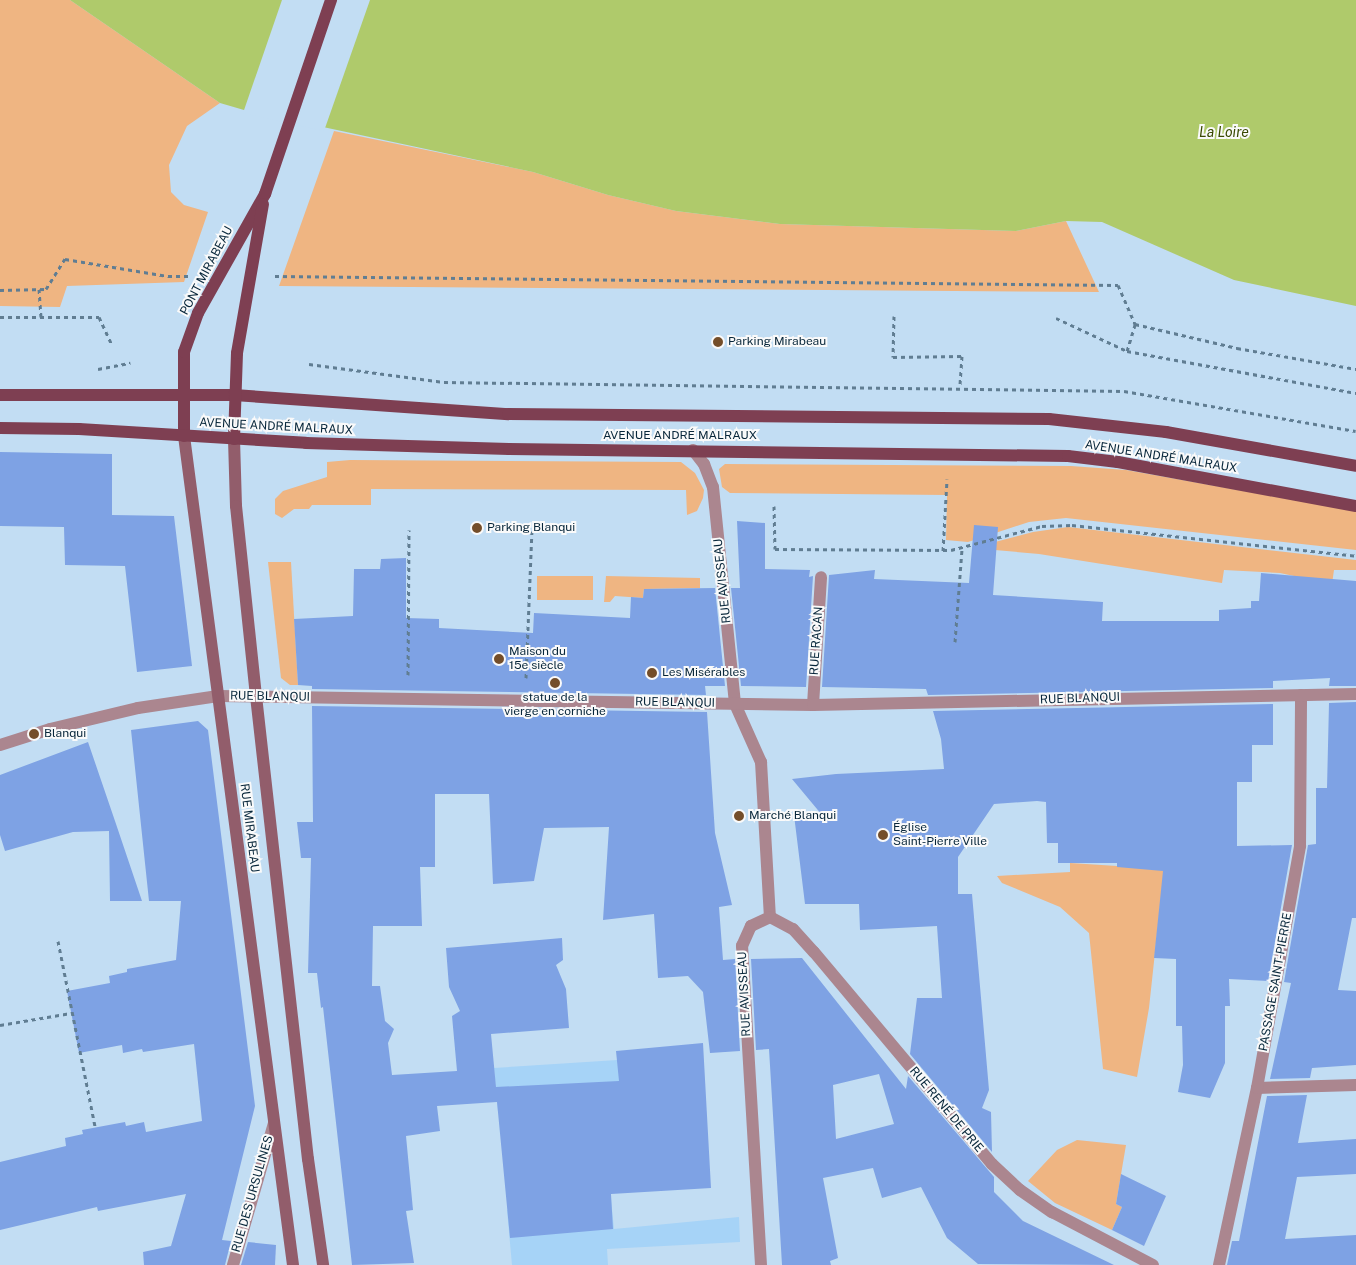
<!DOCTYPE html>
<meta charset="utf-8">
<style>
body{margin:0}
#map{position:relative;width:1356px;height:1265px;overflow:hidden;background:#c2ddf3;font-family:"Public Sans",sans-serif}
div>[style]{position:absolute}
.built>*{inset:0;background:#a6d3f7}
.green>*{inset:0;background:#efb582;transform-origin:0 0}
.water>*{inset:0;background:#afca6b}
.pier>*{inset:0;background:#c2ddf3}
.building>*{inset:0;background:#7ea2e4}
.path>*{height:3px;margin-top:-1.5px;transform-origin:0;background:repeating-linear-gradient(90deg,#607d92 0 4px,transparent 0 8px)}
.service>*{height:12px;margin:-6px;padding:0 6px;transform-origin:6px;border-radius:6px;background:#ab868f}
.minor>*{height:12px;margin:-6px;padding:0 6px;transform-origin:6px;border-radius:6px;background:#ab868f}
.secondary>*{height:12px;margin:-6px;padding:0 6px;transform-origin:6px;border-radius:6px;background:#925d6b}
.primary>*{height:12px;margin:-6px;padding:0 6px;transform-origin:6px;border-radius:6px;background:#7e3f52}
.primary-bridge>*{height:12px;margin:-6px;padding:0 6px;transform-origin:6px;border-radius:6px;background:#7e3f52}
.dots>*{width:14px;height:14px;translate:-50% -50%;box-sizing:border-box;border:2px solid #fafafa;border-radius:50%}
span{translate:-50% -50%;white-space:nowrap;text-align:center;line-height:1.15;-webkit-text-stroke:4px #fafafa;paint-order:stroke}
.street-label{font-size:12px;color:#07263a}
.poi-label{font-size:12px;color:#07263a}
.left{translate:0 -50%;text-align:left}
.water-label{font-size:14px;color:#394900;font-style:italic}
</style>
<div id="map">
<div class="built">
<div style="clip-path:polygon(633px 1059px,655px 1110px,498px 1112px,494px 1068px)"></div>
<div style="clip-path:polygon(611px 1199px,614px 1229px,739px 1217px,740px 1242px,607px 1249px,608px 1265px,512px 1265px,507px 1210px)"></div>
</div>
<div class="green">
<div style="clip-path:polygon(0 0,70px 0,220px 103px,187px 126px,169px 165px,171px 192px,184px 205px,208px 212px,184px 282px,67px 286px,60px 307px,0 306px)"></div>
<div style="clip-path:polygon(334px 131px,533px 172px,608px 195px,676px 211px,780px 224px,1016px 231px,1066px 221px,1099px 292px,279px 286px)"></div>
<div style="clip-path:polygon(350px 460px,681px 462px,695px 473px,704px 490px,703px 498px,697px 511px,687px 515px,686px 490px,371px 489px,371px 505px,312px 505px,309px 509px,294px 509px,282px 518px,275px 514px,275px 499px,283px 491px,327px 477px,327px 462px)"></div>
<div style="clip-path:polygon(725px 464px,1071px 466px,1126px 470px,1356px 511px,1356px 550px,1066px 518px,1029px 522px,968px 542px,946px 540px,947px 495px,730px 493px,722px 487px,719px 469px)"></div>
<div style="clip-path:polygon(1068px 527px,1356px 560px,1356px 570px,1334px 570px,1332px 584px,1280px 573px,1224px 570px,1222px 583px,1039px 554px,972px 548px,1033px 532px)"></div>
<div style="clip-path:polygon(268px 562px,291px 562px,298px 685px,290px 685px,281px 678px)"></div>
<div style="left:537px;top:576px;width:56px;height:24px"></div>
<div style="clip-path:polygon(606px 576px,700px 578px,700px 588px,644px 589px,643px 598px,615px 596px,610px 602px,604px 602px)"></div>
<div style="clip-path:polygon(1070px 863px,1164px 869px,1149px 1008px,1137px 1077px,1103px 1069px,1089px 933px,1060px 907px,1002px 883px,997px 876px,1070px 872px)"></div>
<div style="clip-path:polygon(1077px 1140px,1126px 1145px,1116px 1204px,1122px 1207px,1112px 1230px,1055px 1203px,1028px 1181px,1057px 1150px)"></div>
</div>
<div class="water">
<div style="clip-path:polygon(70px 0,1356px 0,1356px 306px,1234px 280px,1102px 222px,1066px 221px,1016px 231px,780px 224px,676px 211px,608px 195px,533px 172px,244px 110px,220px 103px)"></div>
</div>
<div class="pier">
<div style="clip-path:polygon(282px 0,370px 0,324px 131px,243px 113px)"></div>
</div>
<div class="building">
<div style="clip-path:polygon(0 452px,112px 454px,112px 515px,174px 516px,192px 666px,137px 672px,125px 566px,65px 565px,64px 527px,0 526px)"></div>
<div style="clip-path:polygon(737px 521px,765px 523px,765px 569px,810px 570px,809px 577px,813px 576px,806px 687px,741px 686px,731px 588px,740px 588px)"></div>
<div style="clip-path:polygon(974px 525px,998px 527px,993px 595px,1103px 602px,1102px 621px,1219px 621px,1219px 610px,1251px 608px,1251px 601px,1259px 601px,1261px 573px,1356px 581px,1356px 686px,1329px 686px,1330px 678px,1273px 681px,1273px 688px,928px 695px,926px 689px,822px 687px,829px 575px,875px 570px,874px 579px,969px 583px)"></div>
<div style="clip-path:polygon(406px 558px,406px 618px,439px 619px,439px 628px,533px 633px,534px 613px,630px 618px,631px 597px,643px 598px,644px 589px,715px 588px,725px 686px,705px 686px,706px 695px,312px 689px,312px 686px,298px 685px,294px 619px,353px 616px,354px 569px,380px 569px,381px 559px)"></div>
<div style="clip-path:polygon(1356px 702px,1356px 918px,1352px 918px,1338px 990px,1356px 991px,1356px 1065px,1312px 1068px,1310px 1078px,1270px 1079px,1291px 983px,1284px 982px,1308px 845px,1316px 844px,1316px 788px,1327px 788px,1329px 703px)"></div>
<div style="clip-path:polygon(1273px 704px,1273px 745px,1252px 745px,1252px 782px,1237px 782px,1237px 846px,1292px 845px,1268px 981px,1229px 979px,1230px 1006px,1225px 1006px,1225px 1063px,1210px 1098px,1178px 1092px,1183px 1065px,1182px 1026px,1176px 1026px,1176px 959px,1154px 958px,1163px 871px,1117px 867px,1117px 863px,1058px 863px,1058px 843px,1047px 843px,1046px 802px,1037px 801px,994px 804px,958px 857px,958px 894px,972px 894px,989px 1090px,982px 1108px,991px 1112px,992px 1152px,910px 1054px,917px 998px,942px 998px,937px 926px,860px 930px,859px 904px,805px 904px,794px 815px,822px 815px,792px 779px,836px 774px,944px 769px,941px 739px,933px 711px)"></div>
<div style="clip-path:polygon(312px 706px,707px 712px,715px 833px,732px 905px,719px 907px,723px 960px,735px 959px,740px 1051px,710px 1053px,703px 992px,688px 976px,658px 978px,654px 914px,603px 920px,609px 827px,544px 828px,534px 881px,493px 884px,489px 794px,435px 794px,435px 867px,420px 867px,422px 926px,373px 926px,372px 986px,380px 986px,385px 1021px,394px 1029px,388px 1043px,392px 1075px,457px 1071px,452px 1016px,460px 1011px,449px 987px,446px 948px,562px 938px,563px 960px,556px 965px,566px 989px,569px 1028px,491px 1034px,496px 1087px,619px 1081px,616px 1051px,703px 1043px,711px 1188px,611px 1194px,613px 1229px,510px 1238px,497px 1102px,437px 1106px,440px 1131px,406px 1136px,413px 1210px,406px 1211px,414px 1263px,352px 1265px,323px 1007px,321px 1008px,317px 973px,308px 973px,311px 858px,301px 858px,297px 822px,313px 822px)"></div>
<div style="clip-path:polygon(198px 721px,208px 730px,255px 1106px,222px 1240px,231px 1241px,225px 1265px,144px 1265px,143px 1252px,171px 1246px,186px 1194px,98px 1211px,97px 1207px,0 1230px,0 1162px,66px 1146px,65px 1138px,83px 1134px,82px 1130px,125px 1122px,126px 1126px,144px 1122px,146px 1132px,202px 1121px,194px 1044px,143px 1052px,142px 1049px,123px 1053px,122px 1045px,79px 1053px,67px 991px,110px 983px,109px 976px,127px 972px,127px 969px,176px 960px,181px 901px,149px 901px,131px 730px)"></div>
<div style="clip-path:polygon(88px 742px,115px 821px,142px 901px,110px 901px,109px 831px,73px 832px,5px 851px,0 835px,0 775px)"></div>
<div style="clip-path:polygon(evenodd,802px 958px,906px 1089px,908px 1076px,994px 1177px,994px 1192px,1023px 1221px,1114px 1265px,978px 1264px,947px 1238px,921px 1187px,882px 1198px,873px 1168px,823px 1178px,838px 1258px,830px 1261px,831px 1265px,782px 1265px,769px 1049px,756px 1050px,751px 959px,802px 958px,879px 1074px,894px 1124px,836px 1139px,833px 1085px,879px 1074px)"></div>
<div style="clip-path:polygon(1307px 1095px,1298px 1143px,1356px 1139px,1356px 1174px,1297px 1177px,1285px 1239px,1356px 1235px,1356px 1265px,1227px 1265px,1232px 1241px,1239px 1241px,1267px 1096px)"></div>
<div style="clip-path:polygon(1121px 1174px,1166px 1196px,1144px 1246px,1112px 1230px,1122px 1207px,1116px 1204px)"></div>
<div style="clip-path:polygon(248px 1242px,276px 1245px,275px 1265px,241px 1265px)"></div>
</div>
<div class="path">
<div style="left:275px;top:276px;width:843px;rotate:0.61deg"></div>
<div style="left:1118px;top:285px;width:43px;rotate:66.4deg"></div>
<div style="left:1135px;top:324px;width:105px;rotate:13.2deg"></div>
<div style="left:1237px;top:348px;width:121px;rotate:10deg"></div>
<div style="left:39px;top:289px;width:28px;rotate:86deg"></div>
<div style="left:0;top:290px;width:46px;rotate:-1.2deg"></div>
<div style="left:46px;top:289px;width:36px;rotate:-58deg"></div>
<div style="left:65px;top:259px;width:104px;rotate:9.4deg"></div>
<div style="left:168px;top:276px;width:23px"></div>
<div style="left:894px;top:316px;width:41px;rotate:91.4deg"></div>
<div style="left:893px;top:357px;width:69px;rotate:-0.8deg"></div>
<div style="left:962px;top:356px;width:31px;rotate:94deg"></div>
<div style="left:0;top:317px;width:99px"></div>
<div style="left:99px;top:317px;width:29px;rotate:65deg"></div>
<div style="left:1056px;top:318px;width:78px;rotate:24.9deg"></div>
<div style="left:1127px;top:351px;width:233px;rotate:10.4deg"></div>
<div style="left:1127px;top:351px;width:28px;rotate:-73deg"></div>
<div style="left:309px;top:364px;width:136px;rotate:7.6deg"></div>
<div style="left:444px;top:382px;width:680px;rotate:0.76deg"></div>
<div style="left:1124px;top:391px;width:235px;rotate:9.8deg"></div>
<div style="left:98px;top:369px;width:33px;rotate:-11deg"></div>
<div style="left:774px;top:506px;width:43px;rotate:88.7deg"></div>
<div style="left:775px;top:549px;width:176px;rotate:0.3deg"></div>
<div style="left:951px;top:550px;width:94px;rotate:-14.8deg"></div>
<div style="left:1042px;top:526px;width:30px;rotate:-2deg"></div>
<div style="left:1072px;top:525px;width:286px;rotate:6.2deg"></div>
<div style="left:943px;top:551px;width:72px;rotate:-86.8deg"></div>
<div style="left:955px;top:642px;width:93px;rotate:-85.7deg"></div>
<div style="left:408px;top:675px;width:145px;rotate:-89.6deg"></div>
<div style="left:526px;top:678px;width:147px;rotate:-87.7deg"></div>
<div style="left:58px;top:941px;width:190px;rotate:78.7deg"></div>
<div style="left:0;top:1025px;width:72px;rotate:-9.6deg"></div>
</div>
<div class="service">
<div style="left:1300px;top:846px;width:151px;rotate:-89.6deg"></div>
</div>
<div class="minor">
<div style="left:693px;top:450px;width:18px;rotate:52deg"></div>
<div style="left:704px;top:464px;width:25px;rotate:69deg"></div>
<div style="left:713px;top:487px;width:218px;rotate:84.2deg"></div>
<div style="left:735px;top:704px;width:64px;rotate:65.9deg"></div>
<div style="left:761px;top:762px;width:155px;rotate:86.7deg"></div>
<div style="left:813px;top:705px;width:128px;rotate:-86.4deg"></div>
<div style="left:0;top:745px;width:52px;rotate:-17.7deg"></div>
<div style="left:50px;top:729px;width:90px;rotate:-13.4deg"></div>
<div style="left:138px;top:708px;width:81px;rotate:-8.5deg"></div>
<div style="left:218px;top:696px;width:595px;rotate:0.87deg"></div>
<div style="left:813px;top:705px;width:543px;rotate:-1.16deg"></div>
<div style="left:770px;top:917px;width:26px;rotate:28deg"></div>
<div style="left:793px;top:929px;width:31px;rotate:48deg"></div>
<div style="left:814px;top:952px;width:277px;rotate:50deg"></div>
<div style="left:992px;top:1164px;width:38px;rotate:43deg"></div>
<div style="left:1020px;top:1190px;width:39px;rotate:35deg"></div>
<div style="left:1052px;top:1212px;width:114px;rotate:27.7deg"></div>
<div style="left:1257px;top:1088px;width:99px;rotate:-1.7deg"></div>
<div style="left:233px;top:1265px;width:148px;rotate:-73.9deg"></div>
<div style="left:761px;top:1265px;width:320px;rotate:-93.4deg"></div>
<div style="left:742px;top:946px;width:22px;rotate:-66deg"></div>
<div style="left:751px;top:926px;width:21px;rotate:-25deg"></div>
<div style="left:1219px;top:1265px;width:181px;rotate:-77.9deg"></div>
<div style="left:1257px;top:1088px;width:246px;rotate:-79.9deg"></div>
</div>
<div class="secondary">
<div style="left:184px;top:436px;width:836px;rotate:82.51deg"></div>
<div style="left:234px;top:439px;width:67px;rotate:88.3deg"></div>
<div style="left:236px;top:506px;width:191px;rotate:84deg"></div>
<div style="left:256px;top:696px;width:466px;rotate:83.6deg"></div>
<div style="left:308px;top:1159px;width:107px;rotate:81.9deg"></div>
</div>
<div class="primary">
<div style="left:265px;top:194px;width:205px;rotate:-71.2deg"></div>
<div style="left:184px;top:352px;width:84px;rotate:90deg"></div>
<div style="left:0;top:395px;width:234px"></div>
<div style="left:234px;top:395px;width:275px;rotate:4deg"></div>
<div style="left:508px;top:414px;width:541px;rotate:0.53deg"></div>
<div style="left:1049px;top:419px;width:118px;rotate:6.3deg"></div>
<div style="left:1166px;top:432px;width:193px;rotate:10.1deg"></div>
<div style="left:0;top:428px;width:79px;rotate:0.7deg"></div>
<div style="left:79px;top:429px;width:227px;rotate:3.5deg"></div>
<div style="left:306px;top:443px;width:203px;rotate:1.7deg"></div>
<div style="left:509px;top:449px;width:559px;rotate:0.72deg"></div>
<div style="left:1068px;top:456px;width:50px;rotate:6.8deg"></div>
<div style="left:1118px;top:462px;width:242px;rotate:10.5deg"></div>
<div style="left:234px;top:439px;width:86px;rotate:-88deg"></div>
</div>
<div class="primary-bridge">
<div style="left:184px;top:352px;width:41px;rotate:-70.3deg"></div>
<div style="left:198px;top:313px;width:137px;rotate:-60.6deg"></div>
<div style="left:237px;top:353px;width:151px;rotate:-80.1deg"></div>
</div>
<div class="dots">
<div style="left:718px;top:342px;background:#744e2a"></div>
<div style="left:477px;top:528px;background:#744e2a"></div>
<div style="left:499px;top:659px;background:#744e2a"></div>
<div style="left:652px;top:673px;background:#744e2a"></div>
<div style="left:555px;top:683px;background:#744e2a"></div>
<div style="left:34px;top:734px;background:#744e2a"></div>
<div style="left:739px;top:816px;background:#744e2a"></div>
<div style="left:883px;top:835px;background:#744e2a"></div>
</div>
<div class="street-label">
<span style="left:207px;top:271px;rotate:-62deg">PONT MIRABEAU</span>
<span style="left:276px;top:427px;rotate:3deg">AVENUE ANDRÉ MALRAUX</span>
<span style="left:680px;top:436px">AVENUE ANDRÉ MALRAUX</span>
<span style="left:1161px;top:457px;rotate:9deg">AVENUE ANDRÉ MALRAUX</span>
<span style="left:723px;top:581px;rotate:-96deg">RUE AVISSEAU</span>
<span style="left:817px;top:641px;rotate:-86deg">RUE RACAN</span>
<span style="left:270px;top:697px;rotate:1deg">RUE BLANQUI</span>
<span style="left:1080px;top:699px;rotate:-2deg">RUE BLANQUI</span>
<span style="left:675px;top:703px;rotate:1deg">RUE BLANQUI</span>
<span style="left:249px;top:828px;rotate:83deg">RUE MIRABEAU</span>
<span style="left:1276px;top:982px;rotate:-80deg">PASSAGE SAINT-PIERRE</span>
<span style="left:745px;top:994px;rotate:-93deg">RUE AVISSEAU</span>
<span style="left:946px;top:1110px;rotate:50deg">RUE RENÉ DE PRIE</span>
<span style="left:253px;top:1194px;rotate:-74deg">RUE DES URSULINES</span>
</div>
<div class="poi-label">
<span class="left" style="left:728px;top:342px">Parking Mirabeau</span>
<span class="left" style="left:487px;top:528px">Parking Blanqui</span>
<span class="left" style="left:509px;top:659px">Maison du<br>15e siècle</span>
<span class="left" style="left:662px;top:673px">Les Misérables</span>
<span style="left:555px;top:705px">statue de la<br>vierge en corniche</span>
<span class="left" style="left:44px;top:734px">Blanqui</span>
<span class="left" style="left:749px;top:816px">Marché Blanqui</span>
<span class="left" style="left:893px;top:835px">Église<br>Saint-Pierre Ville</span>
</div>
<div class="water-label">
<span style="left:1224px;top:132px">La Loire</span>
</div>
</div>
